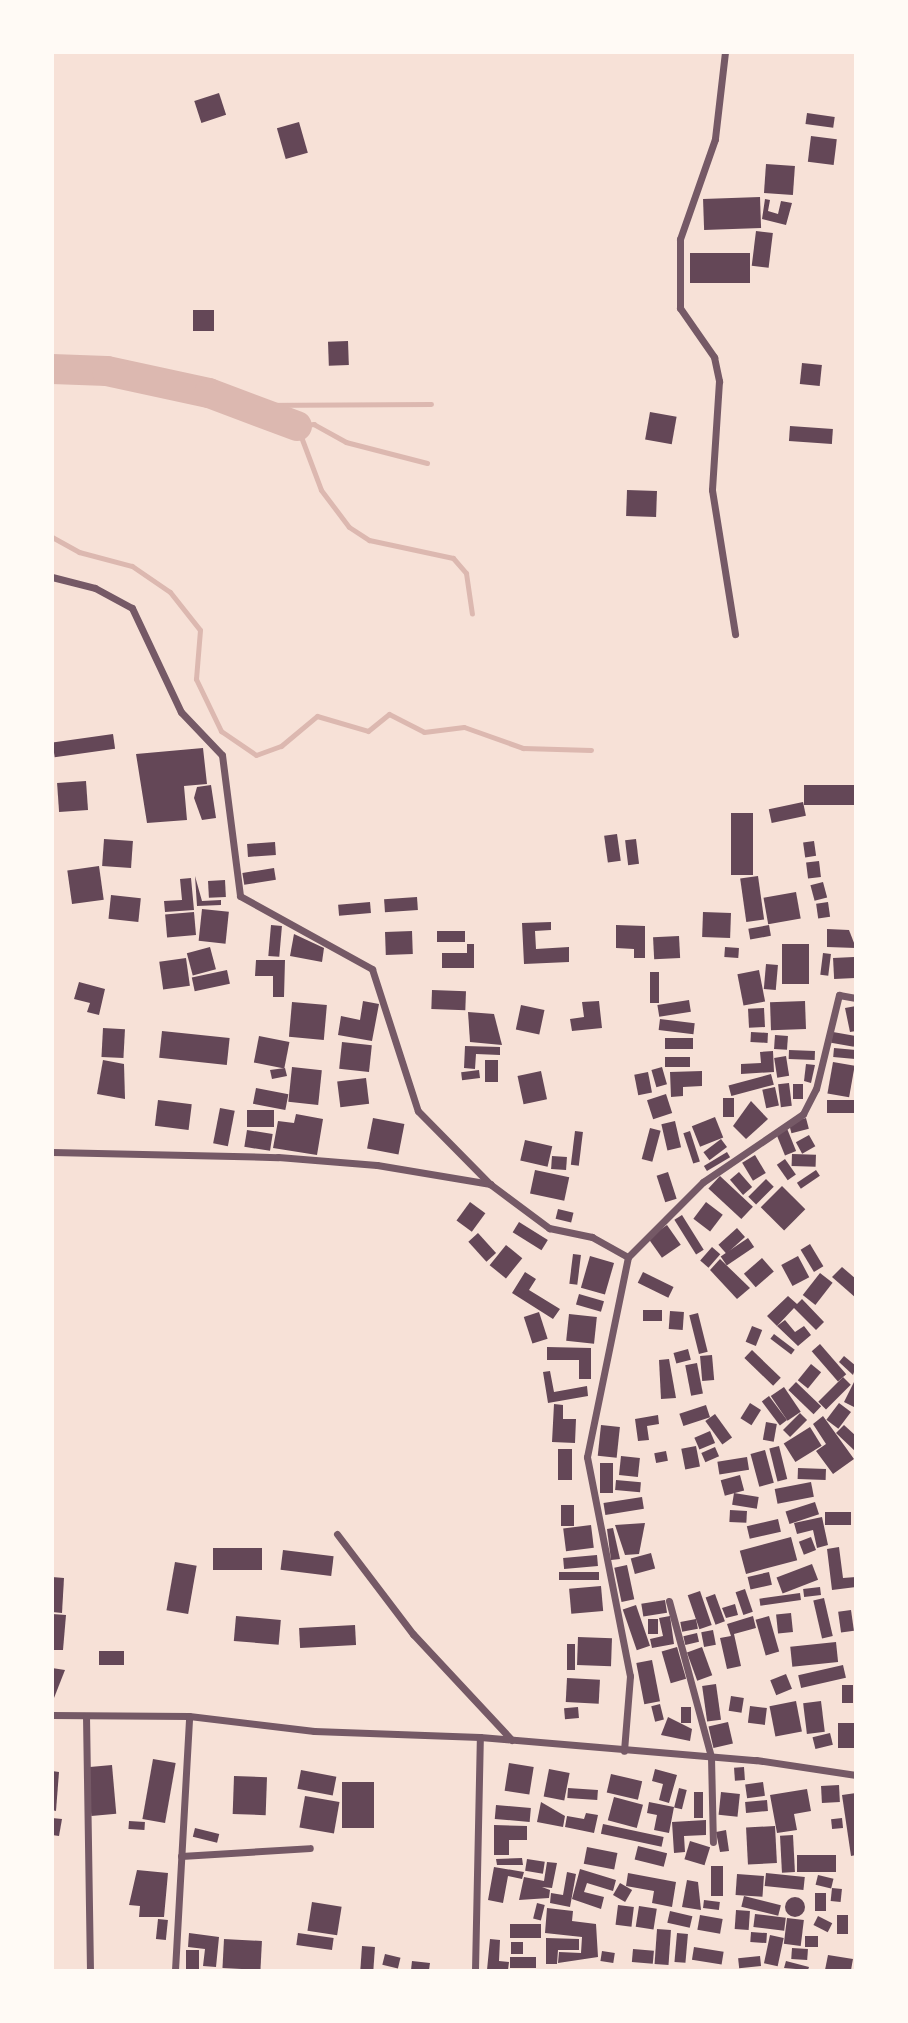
<!DOCTYPE html>
<style>
body{margin:0}
#map{position:relative;width:908px;height:2023px;overflow:hidden;background:#f7e1d7;font-family:"Golos Text",sans-serif}
div>[style]{position:absolute}
.stream>*{height:5px;margin:-2.5px;padding:0 2.5px;transform-origin:2.5px;border-radius:2.5px;background:#dcb8b0}
.river>*{height:30px;margin:-15px;padding:0 15px;transform-origin:15px;border-radius:15px;background:#dcb8b0}
.building>*{inset:0;background:#644757;transform-origin:0 0}
.round{border-radius:50%}
.minor>*{height:7px;margin:-3.5px;padding:0 3.5px;transform-origin:3.5px;border-radius:3.5px;background:#755966}
span{translate:-50% -50%;white-space:nowrap;text-align:center;line-height:1.15;-webkit-text-stroke:7px #fffaf5;paint-order:stroke}
.frame{position:absolute;inset:0;border:54px solid #fffaf5;pointer-events:none}
</style>
<div id="map">
<div class="stream">
<div style="left:241px;top:405px;width:190px;rotate:-0.3deg"></div>
<div style="left:427px;top:463px;width:84px;rotate:-165.5deg"></div>
<div style="left:346px;top:442px;width:37px;rotate:-151deg"></div>
<div style="left:314px;top:424px;width:17px;rotate:173deg"></div>
<div style="left:297px;top:426px;width:68px;rotate:69.4deg"></div>
<div style="left:321px;top:490px;width:46px;rotate:52.9deg"></div>
<div style="left:349px;top:527px;width:24px;rotate:33deg"></div>
<div style="left:369px;top:540px;width:86px;rotate:12.1deg"></div>
<div style="left:453px;top:558px;width:20px;rotate:49deg"></div>
<div style="left:466px;top:573px;width:41px;rotate:81.7deg"></div>
<div style="left:52px;top:537px;width:31px;rotate:29deg"></div>
<div style="left:79px;top:552px;width:55px;rotate:14.8deg"></div>
<div style="left:132px;top:566px;width:46px;rotate:34.4deg"></div>
<div style="left:170px;top:592px;width:48px;rotate:51.7deg"></div>
<div style="left:200px;top:630px;width:49px;rotate:94.7deg"></div>
<div style="left:196px;top:679px;width:58px;rotate:64.3deg"></div>
<div style="left:221px;top:731px;width:42px;rotate:34.4deg"></div>
<div style="left:256px;top:755px;width:27px;rotate:-20deg"></div>
<div style="left:281px;top:746px;width:47px;rotate:-39.8deg"></div>
<div style="left:317px;top:716px;width:53px;rotate:16.4deg"></div>
<div style="left:368px;top:731px;width:27px;rotate:-39deg"></div>
<div style="left:389px;top:714px;width:39px;rotate:27deg"></div>
<div style="left:424px;top:732px;width:40px;rotate:-7.1deg"></div>
<div style="left:464px;top:727px;width:63px;rotate:19.6deg"></div>
<div style="left:523px;top:748px;width:68px;rotate:1.7deg"></div>
</div>
<div class="river">
<div style="left:52px;top:369px;width:55px;rotate:2.1deg"></div>
<div style="left:107px;top:371px;width:104px;rotate:12.2deg"></div>
<div style="left:209px;top:393px;width:94px;rotate:20.6deg"></div>
</div>
<div class="building">
<div style="left:219px;top:93px;width:23px;height:26px;rotate:72deg"></div>
<div style="left:807px;top:113px;width:28px;height:11px;rotate:8deg"></div>
<div style="left:299px;top:122px;width:32px;height:23px;rotate:74deg"></div>
<div style="left:811px;top:136px;width:26px;height:26px;rotate:7deg"></div>
<div style="left:766px;top:164px;width:29px;height:29px;rotate:4deg"></div>
<div style="left:760px;top:197px;width:31px;height:57px;rotate:88deg"></div>
<div style="clip-path:polygon(765px 199px,770px 200px,768px 211px,778px 214px,781px 201px,792px 203px,786px 225px,762px 219px)"></div>
<div style="left:756px;top:231px;width:17px;height:35px;rotate:7deg"></div>
<div style="left:750px;top:253px;width:30px;height:60px;rotate:90deg"></div>
<div style="left:193px;top:310px;width:21px;height:21px"></div>
<div style="left:348px;top:341px;width:24px;height:20px;rotate:88deg"></div>
<div style="left:802px;top:363px;width:20px;height:21px;rotate:6deg"></div>
<div style="left:650px;top:412px;width:27px;height:28px;rotate:10deg"></div>
<div style="left:790px;top:426px;width:43px;height:15px;rotate:4deg"></div>
<div style="left:627px;top:490px;width:30px;height:26px;rotate:2deg"></div>
<div style="left:113px;top:734px;width:15px;height:61px;rotate:82deg"></div>
<div style="clip-path:polygon(203px 748px,207px 784px,184px 786px,187px 820px,147px 823px,136px 754px)"></div>
<div style="left:86px;top:781px;width:29px;height:29px;rotate:86deg"></div>
<div style="clip-path:polygon(211px 785px,216px 818px,202px 820px,194px 798px,197px 787px)"></div>
<div style="left:856px;top:785px;width:20px;height:52px;rotate:90deg"></div>
<div style="left:803px;top:802px;width:14px;height:35px;rotate:78deg"></div>
<div style="left:731px;top:813px;width:22px;height:62px"></div>
<div style="left:617px;top:834px;width:27px;height:13px;rotate:82deg"></div>
<div style="left:104px;top:839px;width:29px;height:27px;rotate:4deg"></div>
<div style="left:636px;top:839px;width:25px;height:11px;rotate:83deg"></div>
<div style="left:814px;top:841px;width:15px;height:11px;rotate:82deg"></div>
<div style="left:275px;top:842px;width:13px;height:28px;rotate:86deg"></div>
<div style="left:819px;top:861px;width:16px;height:13px;rotate:83deg"></div>
<div style="left:99px;top:866px;width:34px;height:32px;rotate:82deg"></div>
<div style="left:274px;top:868px;width:12px;height:32px;rotate:81deg"></div>
<div style="clip-path:polygon(195px 876px,202px 901px,221px 900px,221px 905px,197px 906px)"></div>
<div style="left:758px;top:876px;width:44px;height:18px;rotate:82deg"></div>
<div style="clip-path:polygon(191px 878px,194px 910px,165px 912px,164px 901px,182px 900px,180px 879px)"></div>
<div style="left:225px;top:880px;width:17px;height:17px;rotate:87deg"></div>
<div style="left:823px;top:882px;width:16px;height:13px;rotate:75deg"></div>
<div style="left:796px;top:892px;width:27px;height:33px;rotate:80deg"></div>
<div style="left:111px;top:895px;width:30px;height:24px;rotate:6deg"></div>
<div style="left:417px;top:897px;width:13px;height:33px;rotate:86deg"></div>
<div style="left:370px;top:902px;width:11px;height:32px;rotate:85deg"></div>
<div style="left:828px;top:902px;width:15px;height:12px;rotate:82deg"></div>
<div style="left:202px;top:909px;width:27px;height:32px;rotate:6deg"></div>
<div style="left:194px;top:912px;width:23px;height:29px;rotate:85deg"></div>
<div style="left:703px;top:912px;width:28px;height:25px;rotate:2deg"></div>
<div style="clip-path:polygon(551px 922px,551px 930px,535px 931px,536px 949px,569px 947px,569px 962px,524px 964px,522px 923px)"></div>
<div style="left:271px;top:925px;width:11px;height:31px;rotate:5deg"></div>
<div style="clip-path:polygon(616px 925px,645px 926px,645px 958px,634px 958px,634px 949px,616px 948px)"></div>
<div style="left:769px;top:925px;width:11px;height:21px;rotate:80deg"></div>
<div style="clip-path:polygon(827px 929px,849px 930px,856px 948px,827px 947px)"></div>
<div style="left:412px;top:931px;width:23px;height:27px;rotate:88deg"></div>
<div style="left:437px;top:931px;width:28px;height:11px"></div>
<div style="clip-path:polygon(294px 934px,324px 948px,322px 962px,290px 956px)"></div>
<div style="left:679px;top:936px;width:22px;height:26px;rotate:87deg"></div>
<div style="clip-path:polygon(467px 944px,474px 944px,474px 968px,442px 968px,442px 953px,467px 953px)"></div>
<div style="left:782px;top:944px;width:27px;height:40px"></div>
<div style="left:210px;top:947px;width:23px;height:24px;rotate:75deg"></div>
<div style="left:725px;top:947px;width:14px;height:10px;rotate:4deg"></div>
<div style="left:823px;top:953px;width:8px;height:22px;rotate:7deg"></div>
<div style="left:854px;top:957px;width:21px;height:21px;rotate:87deg"></div>
<div style="left:186px;top:958px;width:28px;height:27px;rotate:82deg"></div>
<div style="clip-path:polygon(256px 960px,285px 960px,284px 997px,273px 997px,273px 976px,255px 976px)"></div>
<div style="left:766px;top:964px;width:12px;height:25px;rotate:5deg"></div>
<div style="left:227px;top:970px;width:14px;height:36px;rotate:78deg"></div>
<div style="left:759px;top:970px;width:32px;height:22px;rotate:79deg"></div>
<div style="left:650px;top:972px;width:9px;height:31px"></div>
<div style="clip-path:polygon(79px 982px,105px 989px,99px 1015px,87px 1012px,90px 1003px,74px 999px)"></div>
<div style="left:432px;top:990px;width:34px;height:19px;rotate:2deg"></div>
<div style="left:689px;top:1000px;width:12px;height:32px;rotate:81deg"></div>
<div style="clip-path:polygon(363px 1001px,379px 1004px,372px 1041px,338px 1035px,341px 1016px,360px 1020px)"></div>
<div style="clip-path:polygon(599px 1001px,602px 1028px,572px 1031px,570px 1019px,584px 1017px,582px 1002px)"></div>
<div style="left:805px;top:1001px;width:28px;height:35px;rotate:88deg"></div>
<div style="left:292px;top:1002px;width:35px;height:35px;rotate:5deg"></div>
<div style="left:521px;top:1005px;width:24px;height:25px;rotate:12deg"></div>
<div style="clip-path:polygon(856px 1006px,856px 1031px,850px 1032px,845px 1008px)"></div>
<div style="left:764px;top:1008px;width:19px;height:16px;rotate:87deg"></div>
<div style="clip-path:polygon(468px 1012px,494px 1014px,502px 1045px,470px 1042px)"></div>
<div style="left:660px;top:1019px;width:35px;height:11px;rotate:7deg"></div>
<div style="left:103px;top:1028px;width:22px;height:29px;rotate:3deg"></div>
<div style="left:162px;top:1031px;width:68px;height:27px;rotate:6deg"></div>
<div style="left:751px;top:1032px;width:17px;height:10px;rotate:3deg"></div>
<div style="left:833px;top:1032px;width:23px;height:11px;rotate:10deg"></div>
<div style="left:775px;top:1035px;width:13px;height:14px;rotate:4deg"></div>
<div style="left:259px;top:1036px;width:31px;height:27px;rotate:11deg"></div>
<div style="left:665px;top:1038px;width:28px;height:11px"></div>
<div style="left:342px;top:1042px;width:30px;height:27px;rotate:6deg"></div>
<div style="clip-path:polygon(465px 1046px,500px 1047px,500px 1055px,476px 1054px,475px 1069px,464px 1068px)"></div>
<div style="left:834px;top:1048px;width:22px;height:9px;rotate:5deg"></div>
<div style="left:789px;top:1050px;width:26px;height:9px;rotate:2deg"></div>
<div style="clip-path:polygon(773px 1051px,774px 1072px,741px 1074px,741px 1064px,761px 1063px,760px 1052px)"></div>
<div style="left:786px;top:1056px;width:20px;height:12px;rotate:81deg"></div>
<div style="left:690px;top:1057px;width:10px;height:25px;rotate:90deg"></div>
<div style="clip-path:polygon(103px 1060px,124px 1064px,125px 1099px,97px 1094px)"></div>
<div style="left:485px;top:1060px;width:13px;height:22px"></div>
<div style="left:833px;top:1062px;width:22px;height:32px;rotate:10deg"></div>
<div style="clip-path:polygon(806px 1064px,815px 1065px,811px 1083px,804px 1081px)"></div>
<div style="left:292px;top:1067px;width:30px;height:35px;rotate:6deg"></div>
<div style="left:662px;top:1067px;width:18px;height:11px;rotate:74deg"></div>
<div style="clip-path:polygon(285px 1068px,287px 1076px,272px 1079px,270px 1070px)"></div>
<div style="left:479px;top:1070px;width:8px;height:18px;rotate:83deg"></div>
<div style="left:541px;top:1071px;width:29px;height:24px;rotate:78deg"></div>
<div style="clip-path:polygon(702px 1071px,702px 1086px,683px 1087px,683px 1096px,671px 1097px,670px 1072px)"></div>
<div style="left:648px;top:1072px;width:21px;height:14px;rotate:79deg"></div>
<div style="left:771px;top:1074px;width:11px;height:44px;rotate:75deg"></div>
<div style="left:366px;top:1078px;width:26px;height:29px;rotate:83deg"></div>
<div style="left:789px;top:1083px;width:23px;height:11px;rotate:83deg"></div>
<div style="left:793px;top:1084px;width:10px;height:15px"></div>
<div style="left:775px;top:1087px;width:19px;height:13px;rotate:78deg"></div>
<div style="left:256px;top:1088px;width:33px;height:16px;rotate:11deg"></div>
<div style="left:666px;top:1094px;width:20px;height:20px;rotate:72deg"></div>
<div style="left:723px;top:1098px;width:11px;height:19px"></div>
<div style="left:158px;top:1100px;width:34px;height:26px;rotate:7deg"></div>
<div style="left:856px;top:1100px;width:13px;height:29px;rotate:90deg"></div>
<div style="clip-path:polygon(751px 1101px,768px 1119px,746px 1139px,733px 1126px)"></div>
<div style="left:220px;top:1108px;width:15px;height:36px;rotate:11deg"></div>
<div style="left:274px;top:1110px;width:17px;height:27px;rotate:90deg"></div>
<div style="clip-path:polygon(296px 1114px,323px 1119px,317px 1155px,273px 1148px,278px 1121px,294px 1123px)"></div>
<div style="left:715px;top:1117px;width:22px;height:25px;rotate:68deg"></div>
<div style="left:373px;top:1118px;width:32px;height:31px;rotate:11deg"></div>
<div style="left:806px;top:1118px;width:11px;height:18px;rotate:75deg"></div>
<div style="left:675px;top:1121px;width:27px;height:14px;rotate:77deg"></div>
<div style="left:786px;top:1126px;width:27px;height:12px;rotate:68deg"></div>
<div style="left:650px;top:1128px;width:11px;height:32px;rotate:15deg"></div>
<div style="left:247px;top:1130px;width:26px;height:17px;rotate:9deg"></div>
<div style="left:575px;top:1131px;width:8px;height:34px;rotate:7deg"></div>
<div style="left:690px;top:1131px;width:32px;height:7px;rotate:72deg"></div>
<div style="left:809px;top:1135px;width:13px;height:15px;rotate:61deg"></div>
<div style="left:721px;top:1139px;width:10px;height:22px;rotate:53deg"></div>
<div style="left:525px;top:1140px;width:28px;height:21px;rotate:13deg"></div>
<div style="left:727px;top:1152px;width:6px;height:27px;rotate:59deg"></div>
<div style="left:792px;top:1154px;width:24px;height:12px;rotate:2deg"></div>
<div style="left:755px;top:1155px;width:21px;height:15px;rotate:59deg"></div>
<div style="left:552px;top:1156px;width:15px;height:13px;rotate:4deg"></div>
<div style="left:785px;top:1159px;width:19px;height:10px;rotate:55deg"></div>
<div style="left:535px;top:1170px;width:35px;height:24px;rotate:12deg"></div>
<div style="left:816px;top:1170px;width:7px;height:23px;rotate:56deg"></div>
<div style="left:668px;top:1172px;width:28px;height:12px;rotate:72deg"></div>
<div style="left:739px;top:1172px;width:20px;height:12px;rotate:49deg"></div>
<div style="left:720px;top:1176px;width:45px;height:17px;rotate:43deg"></div>
<div style="left:766px;top:1179px;width:11px;height:25px;rotate:45deg"></div>
<div style="left:782px;top:1186px;width:33px;height:30px;rotate:45deg"></div>
<div style="left:470px;top:1202px;width:19px;height:23px;rotate:36deg"></div>
<div style="left:706px;top:1202px;width:21px;height:21px;rotate:37deg"></div>
<div style="left:558px;top:1209px;width:16px;height:10px;rotate:14deg"></div>
<div style="left:682px;top:1215px;width:41px;height:9px;rotate:58deg"></div>
<div style="left:519px;top:1222px;width:34px;height:12px;rotate:32deg"></div>
<div style="left:667px;top:1225px;width:24px;height:23px;rotate:55deg"></div>
<div style="left:737px;top:1228px;width:12px;height:25px;rotate:48deg"></div>
<div style="left:478px;top:1233px;width:27px;height:13px;rotate:48deg"></div>
<div style="left:748px;top:1238px;width:11px;height:33px;rotate:56deg"></div>
<div style="left:810px;top:1244px;width:26px;height:11px;rotate:59deg"></div>
<div style="left:506px;top:1245px;width:21px;height:26px;rotate:39deg"></div>
<div style="left:712px;top:1247px;width:11px;height:18px;rotate:41deg"></div>
<div style="left:573px;top:1254px;width:8px;height:30px;rotate:7deg"></div>
<div style="left:590px;top:1256px;width:25px;height:33px;rotate:16deg"></div>
<div style="left:798px;top:1256px;width:24px;height:19px;rotate:62deg"></div>
<div style="left:762px;top:1258px;width:18px;height:24px;rotate:49deg"></div>
<div style="clip-path:polygon(720px 1259px,750px 1288px,737px 1299px,710px 1270px)"></div>
<div style="clip-path:polygon(842px 1267px,856px 1279px,856px 1298px,832px 1277px)"></div>
<div style="clip-path:polygon(525px 1272px,536px 1279px,529px 1290px,560px 1309px,553px 1319px,512px 1293px)"></div>
<div style="left:643px;top:1272px;width:34px;height:12px;rotate:26deg"></div>
<div style="left:820px;top:1273px;width:16px;height:28px;rotate:38deg"></div>
<div style="left:579px;top:1294px;width:26px;height:11px;rotate:16deg"></div>
<div style="clip-path:polygon(788px 1296px,797px 1304px,802px 1299px,824px 1322px,816px 1330px,794px 1308px,777px 1326px,767px 1316px)"></div>
<div style="left:643px;top:1310px;width:19px;height:11px"></div>
<div style="left:670px;top:1311px;width:14px;height:18px;rotate:4deg"></div>
<div style="left:539px;top:1312px;width:28px;height:16px;rotate:72deg"></div>
<div style="left:698px;top:1313px;width:40px;height:9px;rotate:76deg"></div>
<div style="left:569px;top:1314px;width:28px;height:27px;rotate:6deg"></div>
<div style="clip-path:polygon(785px 1320px,795px 1332px,804px 1326px,811px 1335px,798px 1346px,777px 1326px)"></div>
<div style="left:752px;top:1326px;width:11px;height:17px;rotate:22deg"></div>
<div style="left:774px;top:1334px;width:26px;height:6px;rotate:37deg"></div>
<div style="left:820px;top:1344px;width:40px;height:11px;rotate:49deg"></div>
<div style="clip-path:polygon(547px 1347px,591px 1348px,591px 1379px,579px 1379px,579px 1360px,547px 1360px)"></div>
<div style="left:688px;top:1349px;width:11px;height:15px;rotate:75deg"></div>
<div style="left:752px;top:1350px;width:40px;height:11px;rotate:44deg"></div>
<div style="left:712px;top:1355px;width:25px;height:12px;rotate:85deg"></div>
<div style="clip-path:polygon(844px 1356px,856px 1366px,853px 1375px,839px 1362px)"></div>
<div style="clip-path:polygon(669px 1359px,676px 1398px,661px 1399px,659px 1360px)"></div>
<div style="left:697px;top:1363px;width:31px;height:12px;rotate:79deg"></div>
<div style="left:811px;top:1364px;width:13px;height:21px;rotate:39deg"></div>
<div style="clip-path:polygon(550px 1371px,554px 1392px,587px 1386px,588px 1396px,548px 1403px,543px 1372px)"></div>
<div style="left:843px;top:1377px;width:11px;height:35px;rotate:45deg"></div>
<div style="clip-path:polygon(856px 1378px,856px 1408px,844px 1402px)"></div>
<div style="left:796px;top:1382px;width:35px;height:11px;rotate:44deg"></div>
<div style="left:784px;top:1387px;width:30px;height:16px;rotate:56deg"></div>
<div style="left:769px;top:1396px;width:30px;height:9px;rotate:53deg"></div>
<div style="left:750px;top:1403px;width:13px;height:18px;rotate:32deg"></div>
<div style="left:839px;top:1403px;width:15px;height:21px;rotate:37deg"></div>
<div style="clip-path:polygon(554px 1404px,563px 1405px,563px 1419px,576px 1419px,575px 1443px,552px 1442px)"></div>
<div style="left:706px;top:1405px;width:13px;height:28px;rotate:72deg"></div>
<div style="left:800px;top:1413px;width:10px;height:24px;rotate:45deg"></div>
<div style="left:715px;top:1414px;width:29px;height:12px;rotate:54deg"></div>
<div style="clip-path:polygon(658px 1415px,659px 1424px,647px 1426px,649px 1440px,638px 1441px,635px 1419px)"></div>
<div style="clip-path:polygon(823px 1416px,854px 1459px,833px 1474px,816px 1451px,826px 1444px,813px 1424px)"></div>
<div style="left:766px;top:1422px;width:11px;height:18px;rotate:10deg"></div>
<div style="left:601px;top:1425px;width:19px;height:31px;rotate:6deg"></div>
<div style="clip-path:polygon(844px 1425px,856px 1436px,856px 1452px,836px 1433px)"></div>
<div style="left:810px;top:1427px;width:22px;height:31px;rotate:58deg"></div>
<div style="left:710px;top:1431px;width:13px;height:17px;rotate:67deg"></div>
<div style="left:696px;top:1446px;width:21px;height:15px;rotate:79deg"></div>
<div style="left:779px;top:1446px;width:34px;height:10px;rotate:76deg"></div>
<div style="left:715px;top:1447px;width:10px;height:15px;rotate:66deg"></div>
<div style="left:558px;top:1449px;width:14px;height:31px"></div>
<div style="left:765px;top:1450px;width:34px;height:15px;rotate:75deg"></div>
<div style="left:666px;top:1451px;width:10px;height:12px;rotate:79deg"></div>
<div style="left:621px;top:1456px;width:19px;height:19px;rotate:6deg"></div>
<div style="left:747px;top:1457px;width:13px;height:30px;rotate:81deg"></div>
<div style="left:600px;top:1463px;width:13px;height:30px"></div>
<div style="left:798px;top:1468px;width:28px;height:11px;rotate:2deg"></div>
<div style="left:740px;top:1475px;width:16px;height:20px;rotate:75deg"></div>
<div style="left:616px;top:1480px;width:25px;height:10px;rotate:5deg"></div>
<div style="left:811px;top:1482px;width:15px;height:37px;rotate:79deg"></div>
<div style="left:734px;top:1493px;width:25px;height:12px;rotate:9deg"></div>
<div style="left:642px;top:1497px;width:12px;height:39px;rotate:81deg"></div>
<div style="left:815px;top:1502px;width:13px;height:31px;rotate:72deg"></div>
<div style="left:561px;top:1505px;width:13px;height:21px"></div>
<div style="left:730px;top:1510px;width:17px;height:12px;rotate:3deg"></div>
<div style="left:851px;top:1512px;width:13px;height:26px;rotate:90deg"></div>
<div style="clip-path:polygon(822px 1517px,828px 1545px,817px 1548px,813px 1530px,797px 1534px,794px 1523px)"></div>
<div style="left:778px;top:1519px;width:13px;height:32px;rotate:77deg"></div>
<div style="clip-path:polygon(645px 1523px,639px 1554px,625px 1555px,615px 1525px)"></div>
<div style="left:591px;top:1525px;width:23px;height:28px;rotate:83deg"></div>
<div style="clip-path:polygon(613px 1528px,620px 1559px,611px 1560px,607px 1529px)"></div>
<div style="left:791px;top:1537px;width:24px;height:53px;rotate:75deg"></div>
<div style="left:811px;top:1537px;width:14px;height:13px;rotate:69deg"></div>
<div style="clip-path:polygon(839px 1547px,843px 1578px,856px 1577px,856px 1587px,832px 1590px,827px 1549px)"></div>
<div style="left:213px;top:1548px;width:49px;height:22px"></div>
<div style="left:283px;top:1550px;width:51px;height:20px;rotate:7deg"></div>
<div style="left:651px;top:1553px;width:16px;height:21px;rotate:75deg"></div>
<div style="left:597px;top:1555px;width:11px;height:34px;rotate:85deg"></div>
<div style="left:175px;top:1562px;width:22px;height:49px;rotate:10deg"></div>
<div style="left:812px;top:1564px;width:17px;height:38px;rotate:69deg"></div>
<div style="left:627px;top:1565px;width:35px;height:13px;rotate:78deg"></div>
<div style="left:599px;top:1572px;width:8px;height:40px;rotate:90deg"></div>
<div style="left:769px;top:1572px;width:13px;height:22px;rotate:77deg"></div>
<div style="clip-path:polygon(52px 1577px,64px 1578px,62px 1613px,52px 1612px)"></div>
<div style="left:601px;top:1586px;width:25px;height:32px;rotate:85deg"></div>
<div style="left:820px;top:1587px;width:8px;height:17px;rotate:83deg"></div>
<div style="left:745px;top:1589px;width:24px;height:10px;rotate:71deg"></div>
<div style="left:700px;top:1591px;width:36px;height:13px;rotate:71deg"></div>
<div style="left:800px;top:1593px;width:7px;height:41px;rotate:82deg"></div>
<div style="left:715px;top:1594px;width:29px;height:10px;rotate:70deg"></div>
<div style="left:824px;top:1598px;width:39px;height:11px;rotate:77deg"></div>
<div style="left:665px;top:1600px;width:13px;height:24px;rotate:81deg"></div>
<div style="clip-path:polygon(735px 1604px,738px 1615px,726px 1618px,722px 1608px)"></div>
<div style="left:636px;top:1605px;width:43px;height:14px;rotate:71deg"></div>
<div style="left:851px;top:1610px;width:21px;height:13px;rotate:82deg"></div>
<div style="left:791px;top:1613px;width:19px;height:15px;rotate:84deg"></div>
<div style="clip-path:polygon(52px 1614px,66px 1615px,63px 1650px,52px 1650px)"></div>
<div style="left:236px;top:1616px;width:45px;height:25px;rotate:5deg"></div>
<div style="clip-path:polygon(670px 1616px,674px 1644px,652px 1648px,650px 1639px,663px 1636px,659px 1618px)"></div>
<div style="clip-path:polygon(753px 1616px,756px 1628px,734px 1634px,741px 1666px,727px 1669px,720px 1638px,731px 1636px,727px 1624px)"></div>
<div style="left:769px;top:1616px;width:37px;height:14px;rotate:74deg"></div>
<div style="left:648px;top:1619px;width:10px;height:15px"></div>
<div style="left:696px;top:1619px;width:10px;height:16px;rotate:79deg"></div>
<div style="left:355px;top:1625px;width:20px;height:56px;rotate:87deg"></div>
<div style="left:713px;top:1630px;width:15px;height:12px;rotate:79deg"></div>
<div style="left:697px;top:1633px;width:9px;height:14px;rotate:77deg"></div>
<div style="left:578px;top:1637px;width:34px;height:28px;rotate:2deg"></div>
<div style="left:836px;top:1642px;width:20px;height:46px;rotate:84deg"></div>
<div style="left:567px;top:1644px;width:8px;height:26px"></div>
<div style="left:677px;top:1647px;width:33px;height:16px;rotate:74deg"></div>
<div style="left:702px;top:1647px;width:30px;height:16px;rotate:70deg"></div>
<div style="left:99px;top:1651px;width:25px;height:14px"></div>
<div style="left:652px;top:1660px;width:42px;height:16px;rotate:79deg"></div>
<div style="left:843px;top:1665px;width:13px;height:46px;rotate:77deg"></div>
<div style="clip-path:polygon(52px 1668px,65px 1670px,54px 1698px,52px 1698px)"></div>
<div style="left:786px;top:1674px;width:16px;height:17px;rotate:68deg"></div>
<div style="left:567px;top:1678px;width:33px;height:24px;rotate:3deg"></div>
<div style="left:716px;top:1684px;width:36px;height:14px;rotate:82deg"></div>
<div style="left:842px;top:1685px;width:11px;height:18px"></div>
<div style="left:731px;top:1696px;width:13px;height:15px;rotate:9deg"></div>
<div style="left:796px;top:1701px;width:31px;height:27px;rotate:79deg"></div>
<div style="left:821px;top:1701px;width:31px;height:18px;rotate:83deg"></div>
<div style="left:660px;top:1704px;width:16px;height:9px;rotate:76deg"></div>
<div style="left:750px;top:1706px;width:17px;height:17px;rotate:7deg"></div>
<div style="left:578px;top:1707px;width:11px;height:14px;rotate:85deg"></div>
<div style="left:681px;top:1707px;width:10px;height:16px"></div>
<div style="clip-path:polygon(668px 1717px,692px 1729px,690px 1741px,661px 1735px)"></div>
<div style="left:728px;top:1722px;width:22px;height:20px;rotate:77deg"></div>
<div style="left:838px;top:1723px;width:18px;height:25px"></div>
<div style="left:830px;top:1733px;width:12px;height:18px;rotate:76deg"></div>
<div style="left:153px;top:1759px;width:23px;height:61px;rotate:10deg"></div>
<div style="left:509px;top:1763px;width:25px;height:28px;rotate:9deg"></div>
<div style="left:112px;top:1765px;width:49px;height:25px;rotate:85deg"></div>
<div style="left:744px;top:1767px;width:13px;height:10px;rotate:86deg"></div>
<div style="left:549px;top:1769px;width:21px;height:28px;rotate:11deg"></div>
<div style="clip-path:polygon(655px 1769px,677px 1775px,669px 1803px,659px 1800px,663px 1784px,652px 1781px)"></div>
<div style="left:301px;top:1770px;width:36px;height:19px;rotate:11deg"></div>
<div style="clip-path:polygon(52px 1771px,59px 1772px,56px 1811px,52px 1810px)"></div>
<div style="left:611px;top:1774px;width:32px;height:19px;rotate:13deg"></div>
<div style="left:234px;top:1776px;width:33px;height:38px;rotate:2deg"></div>
<div style="left:342px;top:1782px;width:32px;height:46px"></div>
<div style="left:763px;top:1782px;width:14px;height:18px;rotate:82deg"></div>
<div style="left:839px;top:1785px;width:17px;height:18px;rotate:87deg"></div>
<div style="left:568px;top:1788px;width:30px;height:10px;rotate:4deg"></div>
<div style="left:679px;top:1788px;width:8px;height:20px;rotate:14deg"></div>
<div style="clip-path:polygon(807px 1789px,811px 1811px,794px 1814px,797px 1830px,777px 1833px,770px 1795px)"></div>
<div style="left:694px;top:1792px;width:9px;height:26px"></div>
<div style="left:721px;top:1792px;width:19px;height:23px;rotate:6deg"></div>
<div style="clip-path:polygon(856px 1793px,856px 1855px,851px 1856px,842px 1795px)"></div>
<div style="left:305px;top:1796px;width:35px;height:32px;rotate:10deg"></div>
<div style="left:614px;top:1797px;width:30px;height:24px;rotate:15deg"></div>
<div style="left:767px;top:1800px;width:11px;height:22px;rotate:85deg"></div>
<div style="clip-path:polygon(541px 1802px,565px 1816px,563px 1827px,537px 1822px)"></div>
<div style="clip-path:polygon(649px 1802px,674px 1807px,669px 1833px,654px 1830px,657px 1815px,647px 1813px)"></div>
<div style="left:496px;top:1805px;width:35px;height:14px;rotate:5deg"></div>
<div style="clip-path:polygon(586px 1813px,598px 1815px,594px 1833px,565px 1827px,567px 1816px,584px 1819px)"></div>
<div style="clip-path:polygon(52px 1818px,62px 1819px,59px 1836px,52px 1835px)"></div>
<div style="left:842px;top:1818px;width:10px;height:11px;rotate:84deg"></div>
<div style="clip-path:polygon(706px 1820px,706px 1835px,684px 1836px,685px 1852px,674px 1853px,672px 1822px)"></div>
<div style="left:129px;top:1821px;width:16px;height:8px;rotate:4deg"></div>
<div style="left:603px;top:1824px;width:62px;height:10px;rotate:12deg"></div>
<div style="clip-path:polygon(494px 1825px,527px 1826px,527px 1840px,509px 1840px,509px 1855px,494px 1855px)"></div>
<div style="left:775px;top:1826px;width:37px;height:29px;rotate:87deg"></div>
<div style="left:195px;top:1828px;width:25px;height:9px;rotate:14deg"></div>
<div style="clip-path:polygon(726px 1830px,729px 1851px,720px 1852px,716px 1832px)"></div>
<div style="left:793px;top:1835px;width:37px;height:13px;rotate:87deg"></div>
<div style="left:690px;top:1841px;width:21px;height:19px;rotate:17deg"></div>
<div style="left:638px;top:1846px;width:30px;height:14px;rotate:14deg"></div>
<div style="left:587px;top:1847px;width:31px;height:17px;rotate:11deg"></div>
<div style="left:836px;top:1855px;width:17px;height:39px;rotate:90deg"></div>
<div style="clip-path:polygon(522px 1858px,523px 1865px,497px 1865px,496px 1859px)"></div>
<div style="left:527px;top:1859px;width:18px;height:12px;rotate:9deg"></div>
<div style="clip-path:polygon(547px 1862px,557px 1863px,552px 1888px,542px 1887px,550px 1890px,549px 1898px,519px 1900px,524px 1877px,544px 1881px)"></div>
<div style="left:711px;top:1866px;width:12px;height:30px"></div>
<div style="clip-path:polygon(494px 1867px,524px 1872px,522px 1879px,508px 1876px,503px 1903px,488px 1900px)"></div>
<div style="clip-path:polygon(580px 1869px,616px 1880px,613px 1891px,587px 1883px,584px 1892px,604px 1897px,601px 1909px,572px 1899px)"></div>
<div style="clip-path:polygon(137px 1870px,168px 1873px,164px 1917px,139px 1917px,140px 1906px,129px 1905px)"></div>
<div style="clip-path:polygon(567px 1872px,576px 1874px,570px 1907px,550px 1903px,551px 1893px,563px 1895px)"></div>
<div style="clip-path:polygon(628px 1873px,676px 1882px,672px 1907px,652px 1903px,654px 1891px,626px 1886px)"></div>
<div style="left:766px;top:1873px;width:39px;height:13px;rotate:6deg"></div>
<div style="left:737px;top:1874px;width:27px;height:21px;rotate:4deg"></div>
<div style="left:818px;top:1875px;width:16px;height:10px;rotate:14deg"></div>
<div style="clip-path:polygon(687px 1880px,698px 1882px,701px 1910px,682px 1907px)"></div>
<div style="left:620px;top:1883px;width:14px;height:14px;rotate:30deg"></div>
<div style="left:832px;top:1888px;width:10px;height:13px;rotate:6deg"></div>
<div style="left:815px;top:1893px;width:11px;height:18px"></div>
<div style="left:744px;top:1896px;width:38px;height:11px;rotate:14deg"></div>
<div class="round" style="left:785px;top:1897px;width:20px;height:20px"></div>
<div style="left:704px;top:1900px;width:16px;height:8px;rotate:7deg"></div>
<div style="left:312px;top:1902px;width:30px;height:29px;rotate:9deg"></div>
<div style="left:537px;top:1903px;width:8px;height:16px;rotate:14deg"></div>
<div style="left:618px;top:1905px;width:16px;height:20px;rotate:7deg"></div>
<div style="left:639px;top:1906px;width:18px;height:21px;rotate:9deg"></div>
<div style="clip-path:polygon(547px 1908px,573px 1911px,572px 1921px,596px 1924px,598px 1957px,558px 1963px,559px 1952px,581px 1953px,582px 1937px,545px 1933px)"></div>
<div style="left:736px;top:1910px;width:14px;height:19px;rotate:4deg"></div>
<div style="left:670px;top:1911px;width:23px;height:12px;rotate:13deg"></div>
<div style="left:755px;top:1914px;width:31px;height:13px;rotate:7deg"></div>
<div style="left:700px;top:1915px;width:23px;height:15px;rotate:10deg"></div>
<div style="left:837px;top:1915px;width:11px;height:19px"></div>
<div style="left:818px;top:1916px;width:16px;height:10px;rotate:27deg"></div>
<div style="left:787px;top:1918px;width:17px;height:26px;rotate:7deg"></div>
<div style="left:158px;top:1919px;width:10px;height:20px;rotate:6deg"></div>
<div style="left:541px;top:1924px;width:14px;height:31px;rotate:90deg"></div>
<div style="left:657px;top:1929px;width:14px;height:35px;rotate:4deg"></div>
<div style="left:751px;top:1932px;width:16px;height:10px;rotate:4deg"></div>
<div style="clip-path:polygon(189px 1933px,219px 1937px,216px 1967px,203px 1966px,205px 1949px,188px 1947px)"></div>
<div style="left:298px;top:1933px;width:36px;height:12px;rotate:8deg"></div>
<div style="left:677px;top:1933px;width:11px;height:29px;rotate:5deg"></div>
<div style="left:770px;top:1935px;width:14px;height:29px;rotate:12deg"></div>
<div style="left:805px;top:1936px;width:13px;height:11px"></div>
<div style="clip-path:polygon(546px 1938px,579px 1939px,579px 1950px,558px 1950px,557px 1964px,546px 1964px)"></div>
<div style="left:224px;top:1939px;width:38px;height:29px;rotate:3deg"></div>
<div style="clip-path:polygon(490px 1939px,500px 1940px,499px 1961px,509px 1962px,508px 1970px,487px 1970px)"></div>
<div style="left:511px;top:1942px;width:12px;height:12px"></div>
<div style="left:362px;top:1946px;width:13px;height:24px;rotate:4deg"></div>
<div style="left:694px;top:1947px;width:30px;height:13px;rotate:9deg"></div>
<div style="left:792px;top:1948px;width:16px;height:11px;rotate:4deg"></div>
<div style="left:633px;top:1949px;width:21px;height:13px;rotate:5deg"></div>
<div style="left:186px;top:1950px;width:13px;height:20px"></div>
<div style="left:602px;top:1951px;width:13px;height:10px;rotate:9deg"></div>
<div style="left:385px;top:1954px;width:16px;height:11px;rotate:14deg"></div>
<div style="clip-path:polygon(828px 1955px,853px 1959px,851px 1970px,825px 1970px)"></div>
<div style="left:760px;top:1956px;width:10px;height:22px;rotate:84deg"></div>
<div style="left:510px;top:1957px;width:26px;height:11px"></div>
<div style="clip-path:polygon(412px 1961px,430px 1963px,429px 1970px,411px 1970px)"></div>
<div style="clip-path:polygon(786px 1961px,809px 1967px,808px 1970px,784px 1968px)"></div>
</div>
<div class="minor">
<div style="left:725px;top:52px;width:88px;rotate:96.6deg"></div>
<div style="left:715px;top:139px;width:106px;rotate:109.3deg"></div>
<div style="left:680px;top:239px;width:69px;rotate:90deg"></div>
<div style="left:680px;top:308px;width:60px;rotate:55.2deg"></div>
<div style="left:714px;top:357px;width:25px;rotate:78deg"></div>
<div style="left:719px;top:381px;width:109px;rotate:93.7deg"></div>
<div style="left:712px;top:490px;width:146px;rotate:80.9deg"></div>
<div style="left:52px;top:577px;width:44px;rotate:14.3deg"></div>
<div style="left:95px;top:588px;width:42px;rotate:28.4deg"></div>
<div style="left:132px;top:608px;width:115px;rotate:64.8deg"></div>
<div style="left:181px;top:712px;width:59px;rotate:46.4deg"></div>
<div style="left:222px;top:755px;width:142px;rotate:82.7deg"></div>
<div style="left:240px;top:896px;width:151px;rotate:28.9deg"></div>
<div style="left:372px;top:969px;width:149px;rotate:72.1deg"></div>
<div style="left:418px;top:1111px;width:103px;rotate:45.4deg"></div>
<div style="left:490px;top:1184px;width:74px;rotate:36.7deg"></div>
<div style="left:549px;top:1228px;width:44px;rotate:11.8deg"></div>
<div style="left:592px;top:1237px;width:41px;rotate:29.1deg"></div>
<div style="left:628px;top:1257px;width:204px;rotate:101.6deg"></div>
<div style="left:587px;top:1457px;width:223px;rotate:78.9deg"></div>
<div style="left:630px;top:1676px;width:75px;rotate:94.6deg"></div>
<div style="left:52px;top:1152px;width:226px;rotate:1.3deg"></div>
<div style="left:278px;top:1157px;width:99px;rotate:4.6deg"></div>
<div style="left:377px;top:1165px;width:115px;rotate:9.5deg"></div>
<div style="left:628px;top:1257px;width:106px;rotate:-45deg"></div>
<div style="left:703px;top:1182px;width:121px;rotate:-34.2deg"></div>
<div style="left:803px;top:1114px;width:28px;rotate:-63deg"></div>
<div style="left:816px;top:1089px;width:97px;rotate:-76.3deg"></div>
<div style="left:839px;top:995px;width:17px;rotate:10deg"></div>
<div style="left:337px;top:1534px;width:126px;rotate:52.8deg"></div>
<div style="left:413px;top:1634px;width:145px;rotate:47deg"></div>
<div style="left:669px;top:1601px;width:162px;rotate:74.9deg"></div>
<div style="left:711px;top:1757px;width:85px;rotate:88.7deg"></div>
<div style="left:52px;top:1715px;width:137px;rotate:0.4deg"></div>
<div style="left:189px;top:1716px;width:126px;rotate:6.8deg"></div>
<div style="left:314px;top:1731px;width:166px;rotate:2.1deg"></div>
<div style="left:480px;top:1737px;width:277px;rotate:4.8deg"></div>
<div style="left:756px;top:1760px;width:101px;rotate:8.5deg"></div>
<div style="left:86px;top:1716px;width:254px;rotate:89.1deg"></div>
<div style="left:181px;top:1856px;width:129px;rotate:-3.5deg"></div>
<div style="left:175px;top:1970px;width:254px;rotate:-86.8deg"></div>
<div style="left:475px;top:1970px;width:233px;rotate:-88.8deg"></div>
</div>
<div class="frame"></div>
</div>
